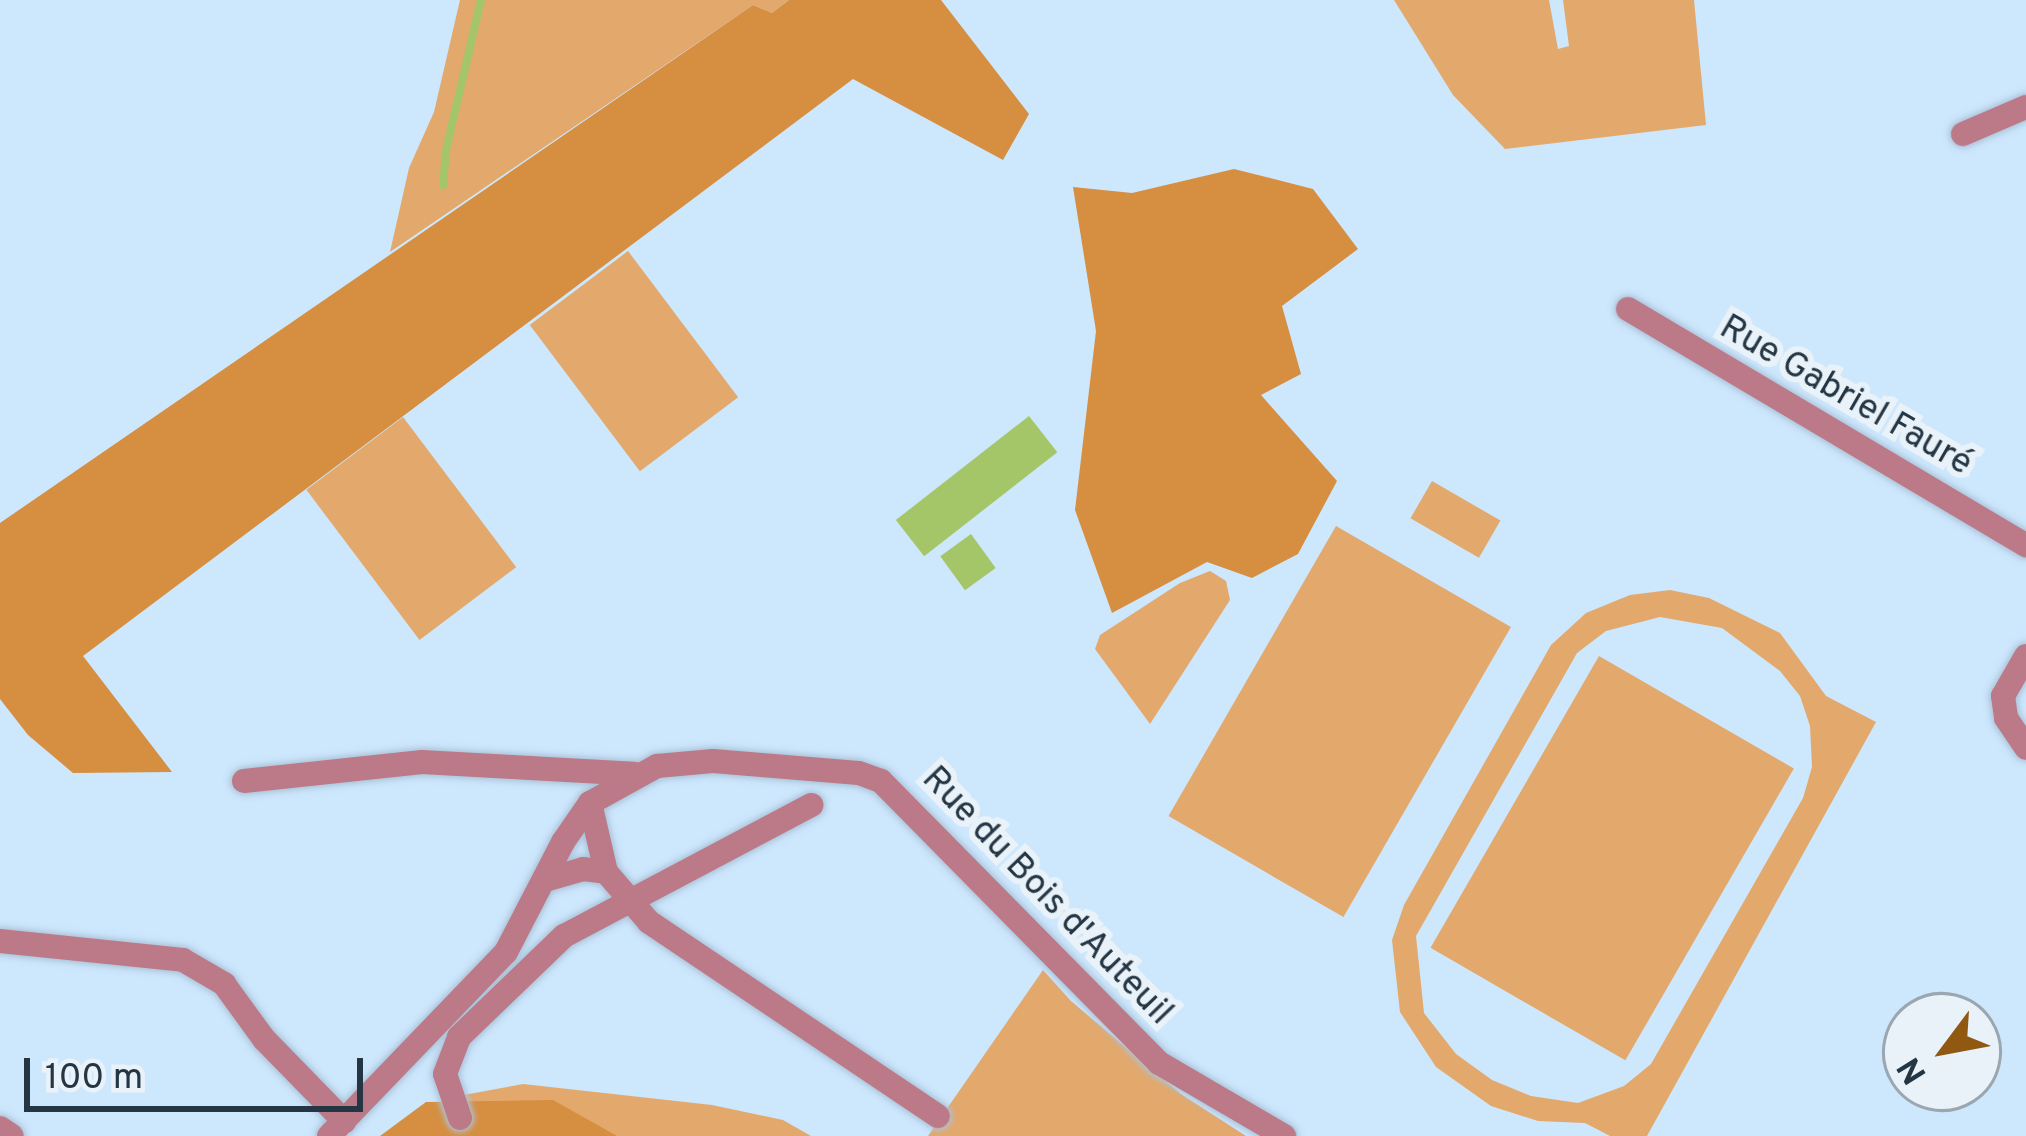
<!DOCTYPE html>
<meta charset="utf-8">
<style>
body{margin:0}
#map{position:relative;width:2026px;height:1136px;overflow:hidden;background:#cde7fd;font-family:Overpass,sans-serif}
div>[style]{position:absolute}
.green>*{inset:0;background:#e3a86c;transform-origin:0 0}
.forest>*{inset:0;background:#d68e40}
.water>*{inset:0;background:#a5c668;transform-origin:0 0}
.stream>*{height:8px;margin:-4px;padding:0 4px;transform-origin:4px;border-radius:4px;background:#a5c668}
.roads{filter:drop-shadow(0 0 3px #abc3d8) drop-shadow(0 0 3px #abc3d8)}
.street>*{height:24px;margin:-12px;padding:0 12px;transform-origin:12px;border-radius:12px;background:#bc7a89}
span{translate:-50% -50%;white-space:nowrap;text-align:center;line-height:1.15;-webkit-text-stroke:12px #e9f2f9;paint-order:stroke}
.street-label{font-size:36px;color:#243543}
.north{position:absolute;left:1882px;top:992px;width:120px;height:120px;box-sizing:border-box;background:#e9f2f9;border:3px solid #9aa6b0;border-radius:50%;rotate:238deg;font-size:33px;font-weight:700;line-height:48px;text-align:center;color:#243543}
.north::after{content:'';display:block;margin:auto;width:42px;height:54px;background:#915812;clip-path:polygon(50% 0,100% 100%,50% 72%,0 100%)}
.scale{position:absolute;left:24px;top:1058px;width:339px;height:54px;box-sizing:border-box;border:6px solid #243543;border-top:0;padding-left:15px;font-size:36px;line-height:42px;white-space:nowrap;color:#243543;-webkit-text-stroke:9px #e9f2f9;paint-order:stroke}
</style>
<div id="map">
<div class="green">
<div style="clip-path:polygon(460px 0,789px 0,772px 13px,753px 5px,390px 252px,409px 168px,434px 112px)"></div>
<div style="clip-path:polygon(1394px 0,1549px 0,1558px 49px,1569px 46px,1563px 0,1694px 0,1706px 125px,1505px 149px,1453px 95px)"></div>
<div style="left:628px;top:251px;width:183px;height:123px;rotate:53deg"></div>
<div style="left:403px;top:417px;width:188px;height:121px;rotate:53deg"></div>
<div style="left:1432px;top:481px;width:79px;height:43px;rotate:30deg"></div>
<div style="left:1336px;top:526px;width:202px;height:335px;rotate:30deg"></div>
<div style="clip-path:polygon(1210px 571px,1226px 581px,1230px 600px,1150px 724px,1095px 649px,1100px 635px,1180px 583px)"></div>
<div style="clip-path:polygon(evenodd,1670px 590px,1709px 598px,1780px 633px,1826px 696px,1876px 722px,1647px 1136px,1610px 1136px,1585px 1123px,1538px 1121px,1491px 1106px,1436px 1067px,1400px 1012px,1392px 940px,1404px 905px,1551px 645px,1586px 613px,1630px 595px,1670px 590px,1660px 617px,1722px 628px,1780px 671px,1800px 696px,1810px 726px,1812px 767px,1803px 798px,1651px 1064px,1624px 1086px,1578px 1103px,1531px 1096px,1492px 1080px,1456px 1054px,1424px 1013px,1416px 936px,1577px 653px,1606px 631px,1660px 617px)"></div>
<div style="left:1599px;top:656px;width:225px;height:337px;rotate:30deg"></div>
<div style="clip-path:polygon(1043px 970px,1071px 1001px,1181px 1094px,1246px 1136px,928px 1136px)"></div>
<div style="clip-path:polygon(523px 1084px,712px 1105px,783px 1120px,811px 1136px,402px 1136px,458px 1096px)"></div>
</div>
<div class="forest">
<div style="clip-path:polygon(789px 0,941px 0,1029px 114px,1003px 160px,853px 79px,83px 656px,172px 772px,73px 773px,28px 735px,0 699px,0 523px,753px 5px,772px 13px)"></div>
<div style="clip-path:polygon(1234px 169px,1313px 189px,1358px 249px,1282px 306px,1301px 374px,1261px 395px,1337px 481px,1298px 554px,1252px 578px,1207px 562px,1112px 613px,1075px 510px,1096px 331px,1073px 187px,1132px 193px)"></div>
<div style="clip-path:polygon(553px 1100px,617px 1136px,380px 1136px,426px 1102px)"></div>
</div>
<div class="water">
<div style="left:1029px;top:416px;width:46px;height:169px;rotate:52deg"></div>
<div style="left:971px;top:534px;width:42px;height:38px;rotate:54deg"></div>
</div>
<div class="stream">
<div style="left:443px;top:185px;width:35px;rotate:-85deg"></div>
<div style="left:446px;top:150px;width:154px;rotate:-76.9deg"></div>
</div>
<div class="roads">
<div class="street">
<div style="left:1963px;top:134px;width:69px;rotate:-23.2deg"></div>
<div style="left:1628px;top:309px;width:463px;rotate:30.7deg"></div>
<div style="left:2026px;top:656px;width:46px;rotate:119.9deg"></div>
<div style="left:2003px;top:696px;width:22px;rotate:82deg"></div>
<div style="left:2006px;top:718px;width:36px;rotate:56deg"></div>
<div style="left:244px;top:781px;width:179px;rotate:-6.1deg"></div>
<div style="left:422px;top:762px;width:212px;rotate:3.2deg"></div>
<div style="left:590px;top:803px;width:71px;rotate:76.9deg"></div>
<div style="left:545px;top:880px;width:40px;rotate:-16deg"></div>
<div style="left:583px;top:869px;width:23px;rotate:7deg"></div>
<div style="left:606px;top:872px;width:66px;rotate:49.3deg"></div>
<div style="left:649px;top:922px;width:348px;rotate:33.9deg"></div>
<div style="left:0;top:941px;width:184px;rotate:5.9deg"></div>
<div style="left:183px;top:960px;width:48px;rotate:30.3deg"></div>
<div style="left:224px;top:984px;width:68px;rotate:54deg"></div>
<div style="left:264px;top:1039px;width:115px;rotate:45.7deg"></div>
<div style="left:460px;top:1118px;width:46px;rotate:-108.8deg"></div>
<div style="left:445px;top:1074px;width:40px;rotate:-69deg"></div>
<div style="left:459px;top:1037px;width:146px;rotate:-43.9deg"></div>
<div style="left:564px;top:936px;width:280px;rotate:-27.9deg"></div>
<div style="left:0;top:1128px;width:14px;rotate:34deg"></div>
<div style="left:329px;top:1136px;width:255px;rotate:-46.1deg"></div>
<div style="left:506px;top:952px;width:124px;rotate:-62.6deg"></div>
<div style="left:563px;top:842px;width:47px;rotate:-55.3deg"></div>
<div style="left:590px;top:803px;width:77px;rotate:-28.9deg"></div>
<div style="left:657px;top:766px;width:56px;rotate:-5.1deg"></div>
<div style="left:713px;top:761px;width:146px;rotate:4.7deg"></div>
<div style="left:859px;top:773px;width:23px;rotate:20deg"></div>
<div style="left:881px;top:781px;width:396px;rotate:45.4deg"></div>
<div style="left:1159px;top:1063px;width:145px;rotate:30.3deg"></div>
</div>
</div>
<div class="street-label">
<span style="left:1845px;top:397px;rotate:30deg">Rue Gabriel Fauré</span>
<span style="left:1046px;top:897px;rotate:46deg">Rue du Bois d'Auteuil</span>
</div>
<div class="north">N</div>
<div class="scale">100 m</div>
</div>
